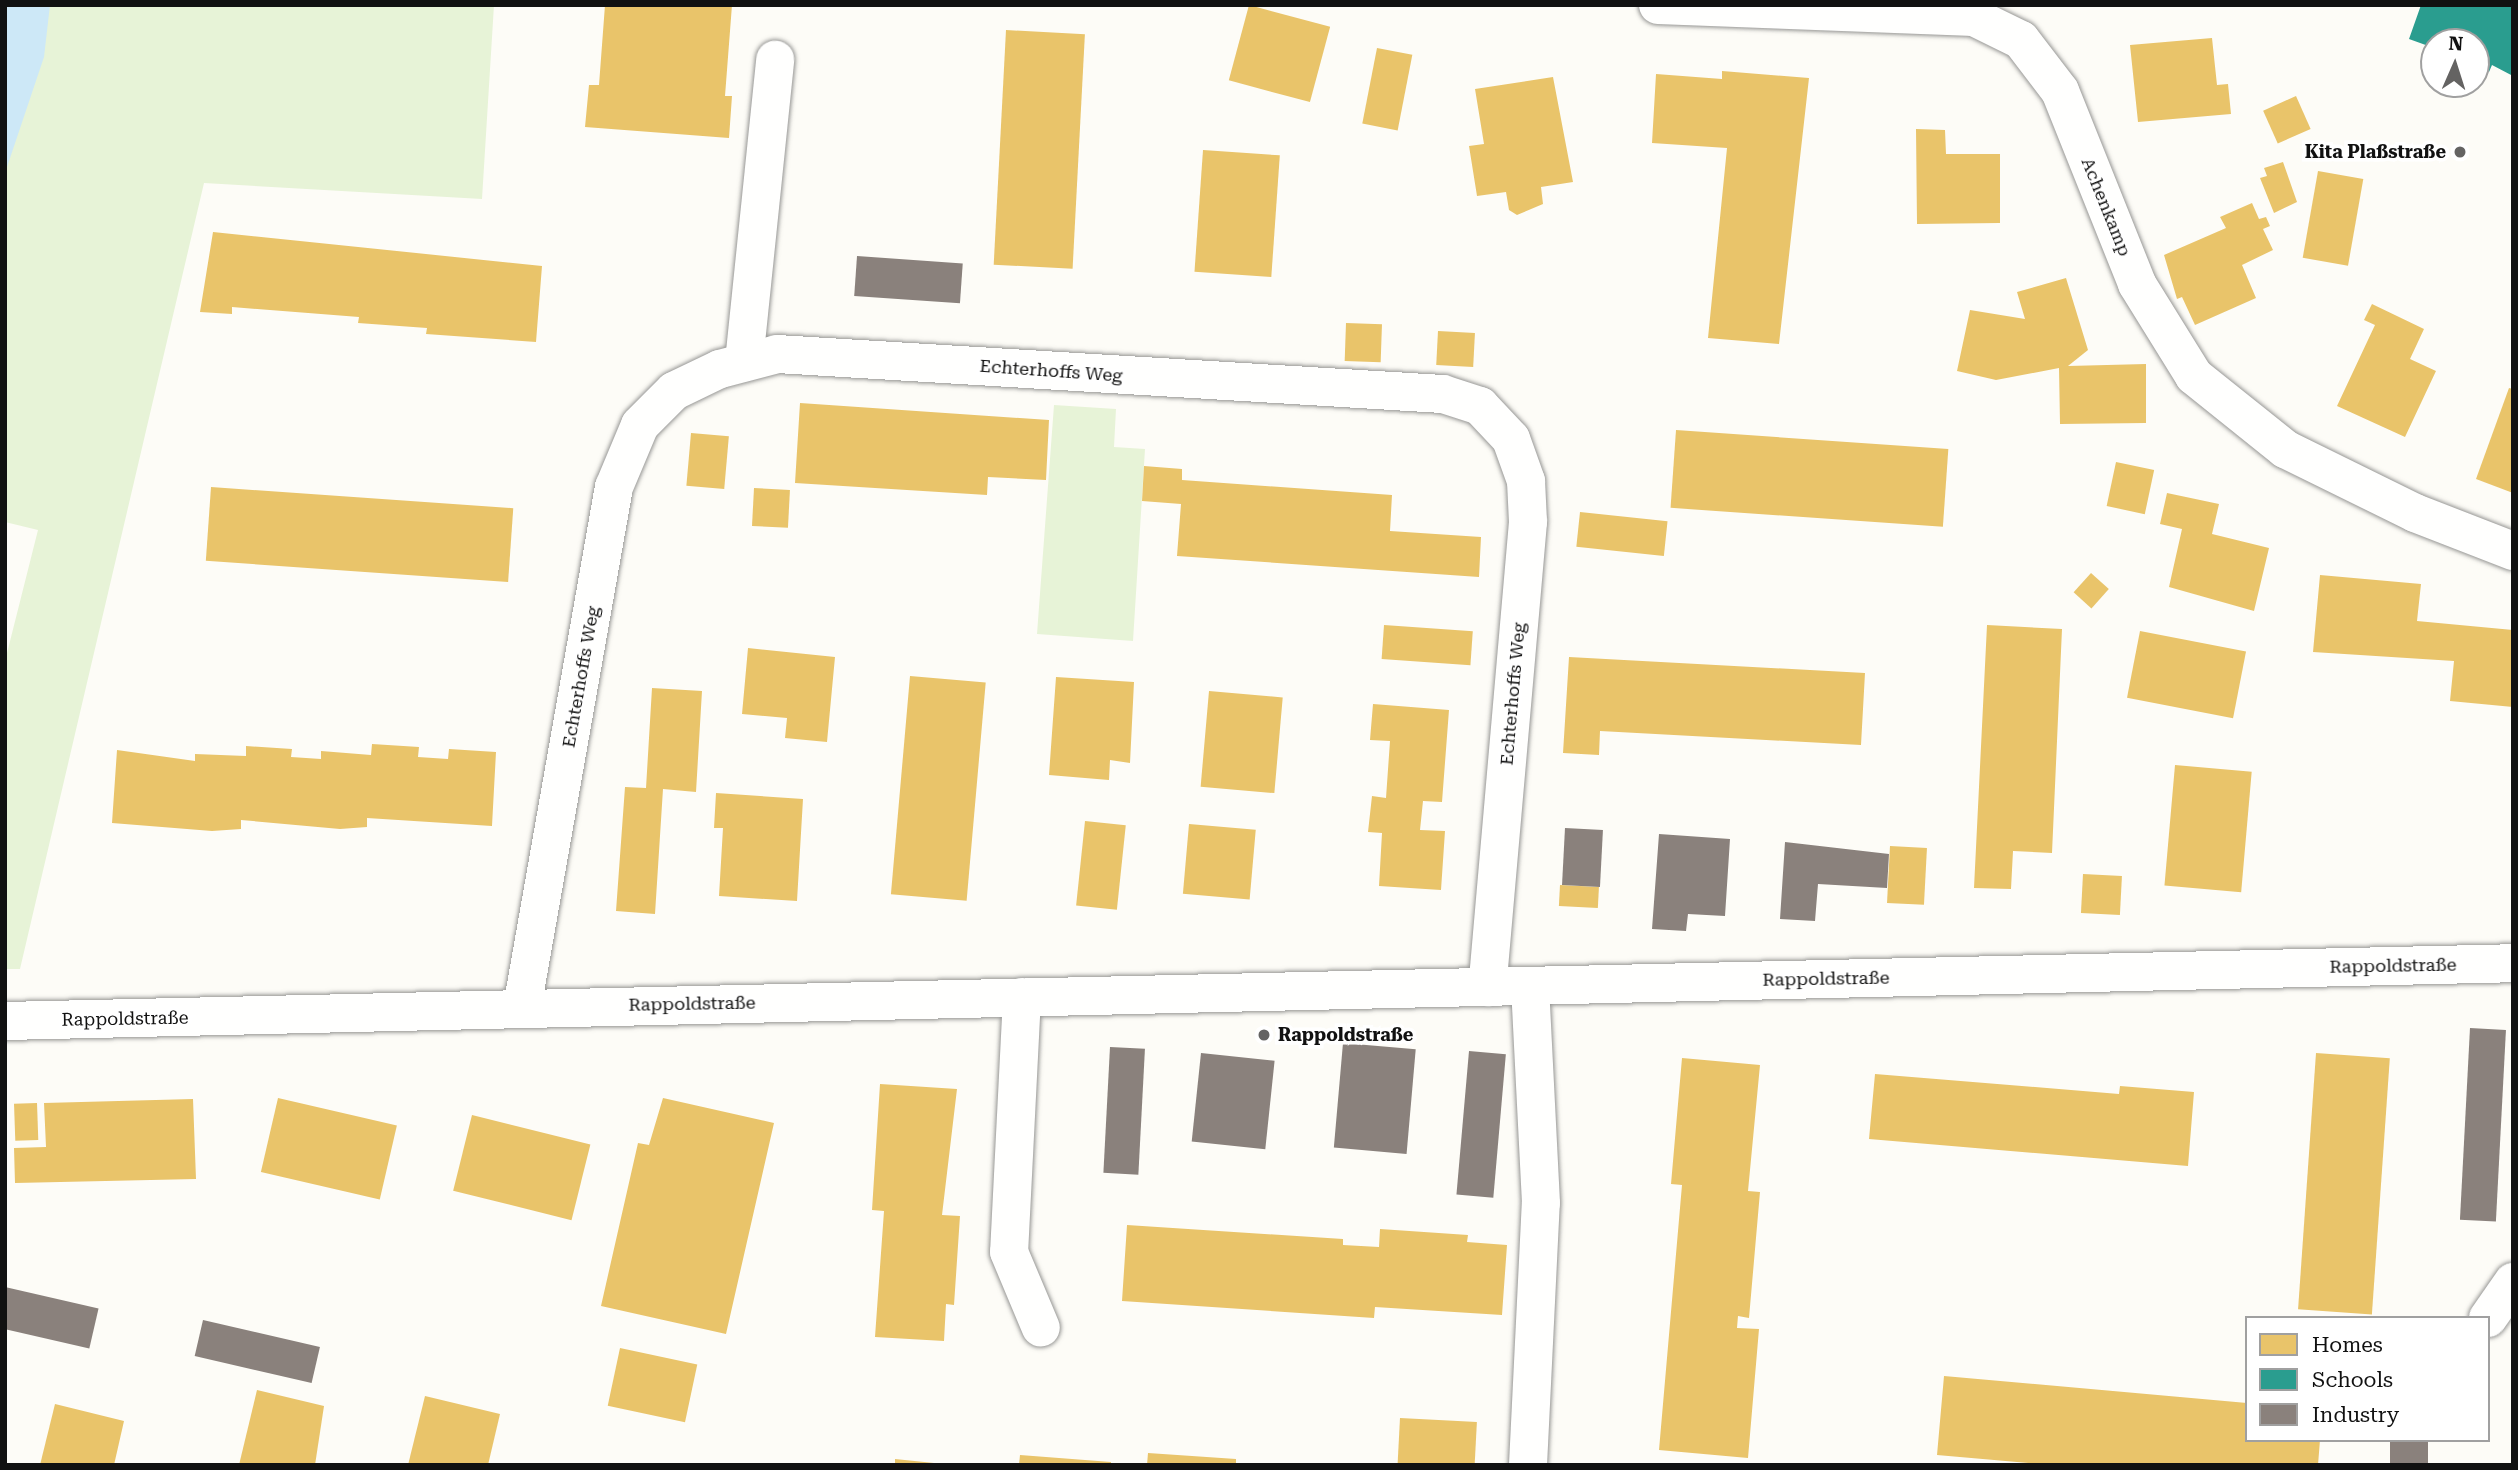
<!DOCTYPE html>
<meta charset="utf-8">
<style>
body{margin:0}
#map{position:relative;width:2518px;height:1470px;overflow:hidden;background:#fdfcf7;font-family:"Roboto Serif",serif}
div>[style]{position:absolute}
.green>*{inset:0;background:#e7f3d7}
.water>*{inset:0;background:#cde8f7}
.homes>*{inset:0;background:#e9c46a;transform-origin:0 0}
.schools>*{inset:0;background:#2a9d8f}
.industry>*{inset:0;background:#8a817c;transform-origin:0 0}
.roads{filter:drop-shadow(0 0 2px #979795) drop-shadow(0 0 2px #979795)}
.minor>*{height:38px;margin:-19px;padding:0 19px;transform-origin:19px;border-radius:19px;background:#fffffe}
.dots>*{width:19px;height:19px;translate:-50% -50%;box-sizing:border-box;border:4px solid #fff;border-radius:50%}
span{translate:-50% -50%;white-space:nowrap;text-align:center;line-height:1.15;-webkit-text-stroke:7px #fff;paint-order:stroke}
.poi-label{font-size:18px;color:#111;font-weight:700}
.right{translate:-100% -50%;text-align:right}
.left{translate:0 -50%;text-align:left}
.street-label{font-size:18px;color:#111}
.frame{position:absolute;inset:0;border:7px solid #111;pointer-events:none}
.legend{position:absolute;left:2245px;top:1316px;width:245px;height:126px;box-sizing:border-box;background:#fff;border:2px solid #a0a0a0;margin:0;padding:9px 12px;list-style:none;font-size:21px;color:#111}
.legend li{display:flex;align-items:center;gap:14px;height:35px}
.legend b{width:35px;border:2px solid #a0a0a0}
.north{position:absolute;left:2420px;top:28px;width:70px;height:70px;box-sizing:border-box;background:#fff;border:2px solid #a0a0a0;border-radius:50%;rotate:3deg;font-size:19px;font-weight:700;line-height:28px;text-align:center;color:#111}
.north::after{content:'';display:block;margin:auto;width:24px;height:32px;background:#646362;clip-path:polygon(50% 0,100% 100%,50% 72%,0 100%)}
</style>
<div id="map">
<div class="green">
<div style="clip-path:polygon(5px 5px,494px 5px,482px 199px,204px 183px,20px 969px,5px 969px,5px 661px,38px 530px,5px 522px)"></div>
<div style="clip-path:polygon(1054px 405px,1116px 409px,1114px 447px,1145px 449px,1133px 641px,1037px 634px)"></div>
</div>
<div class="water">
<div style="clip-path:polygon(5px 5px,50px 5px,44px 57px,5px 173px)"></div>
</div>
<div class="homes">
<div style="clip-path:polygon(605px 5px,732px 5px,725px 96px,732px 96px,729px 138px,585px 127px,589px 85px,599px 85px)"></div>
<div style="left:1249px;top:5px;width:84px;height:78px;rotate:15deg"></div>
<div style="left:1006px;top:30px;width:79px;height:235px;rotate:3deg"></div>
<div style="clip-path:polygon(2212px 38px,2217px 85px,2228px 84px,2231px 114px,2138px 122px,2130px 45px)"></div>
<div style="left:1377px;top:48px;width:36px;height:77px;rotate:11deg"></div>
<div style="clip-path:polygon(1722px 71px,1809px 78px,1779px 344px,1708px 338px,1727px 148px,1652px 143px,1656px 74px,1722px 79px)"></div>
<div style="clip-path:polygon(1553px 77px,1573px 182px,1541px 187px,1543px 204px,1517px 215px,1509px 210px,1506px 192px,1477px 196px,1469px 146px,1484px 144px,1475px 89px)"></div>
<div style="left:2296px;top:96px;width:36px;height:36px;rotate:66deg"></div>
<div style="clip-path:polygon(1916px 129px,1945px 130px,1946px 154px,2000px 154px,2000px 223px,1917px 224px)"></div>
<div style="left:1203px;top:150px;width:77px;height:122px;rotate:4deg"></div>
<div style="clip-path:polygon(2283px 162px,2297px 202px,2274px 213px,2260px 178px,2267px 176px,2264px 168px)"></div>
<div style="left:2318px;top:171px;width:46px;height:88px;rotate:10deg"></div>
<div style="clip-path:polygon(2252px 203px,2259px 219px,2266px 217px,2270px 226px,2263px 229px,2273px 250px,2242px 265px,2256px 298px,2195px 325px,2182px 297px,2177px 299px,2164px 255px,2226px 228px,2220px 217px)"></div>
<div style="clip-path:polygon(213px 232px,542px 266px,536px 342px,426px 334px,427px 328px,358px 323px,359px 317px,232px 307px,232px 314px,200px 312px)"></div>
<div style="clip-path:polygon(2066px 278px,2088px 350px,2068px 366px,2146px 364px,2146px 423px,2060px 424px,2059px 368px,1996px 380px,1957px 371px,1970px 310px,2025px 319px,2017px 292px)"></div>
<div style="clip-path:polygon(2372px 304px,2424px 329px,2410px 359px,2436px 371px,2405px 437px,2337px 406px,2375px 325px,2364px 320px)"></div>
<div style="left:1346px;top:323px;width:36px;height:38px;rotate:2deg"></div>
<div style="left:1438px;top:331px;width:37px;height:34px;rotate:3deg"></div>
<div style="clip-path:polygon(2509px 388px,2513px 389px,2513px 493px,2476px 479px)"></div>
<div style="clip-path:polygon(800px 403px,1049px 420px,1046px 480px,988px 477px,987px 495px,795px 483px)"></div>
<div style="left:1676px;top:430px;width:273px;height:78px;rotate:4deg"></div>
<div style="left:691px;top:433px;width:38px;height:53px;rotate:5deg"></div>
<div style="left:2116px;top:462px;width:39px;height:45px;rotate:12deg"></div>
<div style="clip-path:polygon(1144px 466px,1182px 469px,1182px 480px,1392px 495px,1390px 531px,1481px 537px,1479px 577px,1177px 556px,1181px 504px,1142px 501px)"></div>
<div style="left:211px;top:487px;width:303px;height:74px;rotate:4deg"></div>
<div style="left:754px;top:488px;width:36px;height:38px;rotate:3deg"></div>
<div style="clip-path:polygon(2167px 493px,2219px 504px,2212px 534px,2269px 548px,2254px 611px,2169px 587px,2182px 529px,2160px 524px)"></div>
<div style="left:1580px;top:512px;width:88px;height:35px;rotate:6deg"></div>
<div style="left:2091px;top:573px;width:24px;height:26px;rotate:42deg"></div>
<div style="clip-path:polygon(2320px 575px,2421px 584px,2417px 621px,2513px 630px,2513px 707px,2450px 701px,2454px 661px,2313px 652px)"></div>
<div style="left:1384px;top:625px;width:89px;height:34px;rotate:4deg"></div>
<div style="clip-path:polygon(1987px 625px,2062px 629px,2052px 853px,2013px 851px,2011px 889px,1974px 888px)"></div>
<div style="left:2140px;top:631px;width:108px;height:68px;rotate:11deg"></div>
<div style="clip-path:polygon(748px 648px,835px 657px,827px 742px,785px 738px,787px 718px,742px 714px)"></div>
<div style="clip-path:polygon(1569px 657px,1865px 673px,1861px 745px,1600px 731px,1599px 755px,1563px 753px)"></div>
<div style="left:910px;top:676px;width:76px;height:219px;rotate:5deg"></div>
<div style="clip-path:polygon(1056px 677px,1134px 682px,1130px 763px,1110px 760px,1109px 780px,1049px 775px)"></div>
<div style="clip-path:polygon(652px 688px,702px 691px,696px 792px,663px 789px,655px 914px,616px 911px,625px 787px,646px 788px)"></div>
<div style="left:1209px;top:691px;width:74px;height:96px;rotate:5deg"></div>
<div style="clip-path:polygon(1373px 704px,1449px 710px,1442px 802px,1423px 801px,1420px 830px,1445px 831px,1441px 890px,1379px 886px,1382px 833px,1368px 832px,1372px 796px,1386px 798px,1390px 741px,1370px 740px)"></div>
<div style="clip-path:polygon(372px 744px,419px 747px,418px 757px,448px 759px,449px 749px,496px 752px,492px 826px,367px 818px,367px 827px,340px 829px,241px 820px,241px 829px,212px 831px,112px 823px,117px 750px,195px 761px,195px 754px,246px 756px,246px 746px,292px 749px,291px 757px,321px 759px,321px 751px,371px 755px)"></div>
<div style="left:2175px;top:765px;width:77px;height:121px;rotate:5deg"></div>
<div style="clip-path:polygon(716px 793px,803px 799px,797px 901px,719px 896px,723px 828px,714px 828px)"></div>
<div style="left:1085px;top:821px;width:41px;height:85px;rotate:6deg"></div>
<div style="left:1189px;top:824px;width:67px;height:70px;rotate:5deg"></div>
<div style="left:1890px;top:846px;width:37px;height:57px;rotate:3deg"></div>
<div style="left:2083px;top:874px;width:39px;height:39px;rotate:3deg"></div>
<div style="left:1560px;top:885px;width:39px;height:21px;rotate:3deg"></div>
<div style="left:2316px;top:1053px;width:74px;height:257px;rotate:4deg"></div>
<div style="clip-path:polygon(1682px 1058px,1760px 1065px,1748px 1191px,1760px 1192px,1749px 1318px,1738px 1316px,1737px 1328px,1759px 1329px,1748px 1458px,1659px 1450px,1682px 1185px,1671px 1184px)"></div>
<div style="clip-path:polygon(1875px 1074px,2119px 1094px,2120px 1086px,2194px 1092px,2188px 1166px,1869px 1139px)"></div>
<div style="clip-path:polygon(880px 1084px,957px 1089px,942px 1215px,960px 1216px,954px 1305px,946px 1304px,944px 1341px,875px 1337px,884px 1211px,872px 1210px)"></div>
<div style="left:278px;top:1098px;width:122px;height:76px;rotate:13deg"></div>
<div style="clip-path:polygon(663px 1098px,774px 1123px,726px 1334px,601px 1306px,638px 1143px,649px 1145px)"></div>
<div style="clip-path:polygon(193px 1099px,196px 1179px,15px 1183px,14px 1148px,46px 1147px,44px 1103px)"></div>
<div style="left:37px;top:1103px;width:37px;height:23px;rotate:88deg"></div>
<div style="left:472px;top:1115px;width:122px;height:78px;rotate:14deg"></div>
<div style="clip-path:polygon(1127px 1225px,1343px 1239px,1343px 1245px,1379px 1247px,1380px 1229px,1468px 1235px,1467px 1242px,1507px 1245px,1502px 1315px,1375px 1307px,1374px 1318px,1122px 1301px)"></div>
<div style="left:620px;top:1348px;width:79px;height:59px;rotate:12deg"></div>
<div style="clip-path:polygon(1944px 1376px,2247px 1403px,2247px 1440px,2320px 1440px,2318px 1465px,2051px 1465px,1937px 1455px)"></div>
<div style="clip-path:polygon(257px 1390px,324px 1406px,315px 1465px,239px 1465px)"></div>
<div style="clip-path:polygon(425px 1396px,500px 1414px,488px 1465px,408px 1465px)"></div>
<div style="clip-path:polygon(55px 1404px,124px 1421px,114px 1465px,40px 1465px)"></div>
<div style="left:1400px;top:1418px;width:77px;height:47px;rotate:3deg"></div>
<div style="clip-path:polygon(1148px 1453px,1236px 1459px,1236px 1465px,1147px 1465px)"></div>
<div style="clip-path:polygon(1020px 1455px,1111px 1462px,1111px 1465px,1019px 1465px)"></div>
<div style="clip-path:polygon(895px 1459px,934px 1463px,934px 1465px,895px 1465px)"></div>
</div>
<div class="schools">
<div style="clip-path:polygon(2421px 5px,2513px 5px,2513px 76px,2492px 65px,2489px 72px,2476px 68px,2476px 42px,2434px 42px,2434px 48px,2409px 39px)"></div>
</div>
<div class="industry">
<div style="left:857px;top:256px;width:106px;height:40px;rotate:4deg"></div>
<div style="left:1565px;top:828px;width:38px;height:57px;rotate:3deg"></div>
<div style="clip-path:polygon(1659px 834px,1730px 839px,1725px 916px,1688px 914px,1686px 931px,1652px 929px)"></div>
<div style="clip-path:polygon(1785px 842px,1889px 854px,1887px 888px,1818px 884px,1815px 921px,1780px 919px)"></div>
<div style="left:2470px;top:1028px;width:36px;height:192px;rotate:3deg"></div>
<div style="left:1343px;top:1043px;width:73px;height:105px;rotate:5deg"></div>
<div style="left:1110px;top:1047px;width:35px;height:126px;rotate:3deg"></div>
<div style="left:1469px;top:1051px;width:37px;height:144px;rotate:5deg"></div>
<div style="left:1201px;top:1053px;width:74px;height:89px;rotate:6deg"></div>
<div style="left:5px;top:1287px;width:96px;height:41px;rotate:13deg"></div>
<div style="left:203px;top:1320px;width:120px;height:37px;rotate:13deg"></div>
<div style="left:2390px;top:1440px;width:38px;height:25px"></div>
</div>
<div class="roads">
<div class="minor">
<div style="left:1658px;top:5px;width:316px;rotate:2.2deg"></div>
<div style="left:1974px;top:17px;width:52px;rotate:26.1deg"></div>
<div style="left:2021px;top:40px;width:64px;rotate:52.6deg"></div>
<div style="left:2060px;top:91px;width:208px;rotate:68.2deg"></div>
<div style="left:2137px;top:284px;width:108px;rotate:58.2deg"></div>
<div style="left:2194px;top:376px;width:117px;rotate:38.7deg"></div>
<div style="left:2285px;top:449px;width:145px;rotate:26.2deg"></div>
<div style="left:2415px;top:513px;width:105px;rotate:21.2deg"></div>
<div style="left:744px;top:362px;width:304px;rotate:-84.1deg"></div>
<div style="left:1022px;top:997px;width:255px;rotate:92.9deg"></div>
<div style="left:1009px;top:1252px;width:82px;rotate:67.2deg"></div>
<div style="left:522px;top:1008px;width:529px;rotate:-79.99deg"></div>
<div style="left:614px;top:487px;width:67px;rotate:-67.2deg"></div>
<div style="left:640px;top:425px;width:48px;rotate:-45deg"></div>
<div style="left:674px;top:391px;width:51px;rotate:-25.6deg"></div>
<div style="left:720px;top:369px;width:59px;rotate:-14.7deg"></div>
<div style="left:777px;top:354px;width:667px;rotate:3.44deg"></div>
<div style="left:1443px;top:394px;width:39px;rotate:18deg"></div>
<div style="left:1480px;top:406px;width:45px;rotate:46.8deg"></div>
<div style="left:1511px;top:439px;width:45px;rotate:70.3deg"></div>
<div style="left:1526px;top:481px;width:41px;rotate:87.2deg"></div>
<div style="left:1528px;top:522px;width:467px;rotate:95deg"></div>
<div style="left:5px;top:1021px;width:2509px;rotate:-1.32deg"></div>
<div style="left:2488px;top:1318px;width:44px;rotate:-55.2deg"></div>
<div style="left:1528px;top:1465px;width:262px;rotate:-87.2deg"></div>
<div style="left:1541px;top:1203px;width:217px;rotate:-92.9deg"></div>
</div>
</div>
<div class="dots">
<div style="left:2460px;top:152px;background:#646362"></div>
<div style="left:1264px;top:1035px;background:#646362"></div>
</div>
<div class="poi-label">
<span class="right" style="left:2446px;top:152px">Kita Plaßstraße</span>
<span class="left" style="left:1278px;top:1035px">Rappoldstraße</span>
</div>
<div class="street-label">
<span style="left:2106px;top:207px;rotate:68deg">Achenkamp</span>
<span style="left:1051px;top:371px;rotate:4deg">Echterhoffs Weg</span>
<span style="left:581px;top:677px;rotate:-80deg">Echterhoffs Weg</span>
<span style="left:1513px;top:694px;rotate:-85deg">Echterhoffs Weg</span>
<span style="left:2393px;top:966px;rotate:-1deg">Rappoldstraße</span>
<span style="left:1826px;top:979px;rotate:-1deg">Rappoldstraße</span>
<span style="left:692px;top:1004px;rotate:-1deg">Rappoldstraße</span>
<span style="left:125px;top:1019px;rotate:-1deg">Rappoldstraße</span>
</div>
<div class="frame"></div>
<ul class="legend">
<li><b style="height:19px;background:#e9c46a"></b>Homes</li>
<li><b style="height:19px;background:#2a9d8f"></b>Schools</li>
<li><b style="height:19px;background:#8a817c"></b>Industry</li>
</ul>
<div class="north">N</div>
</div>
